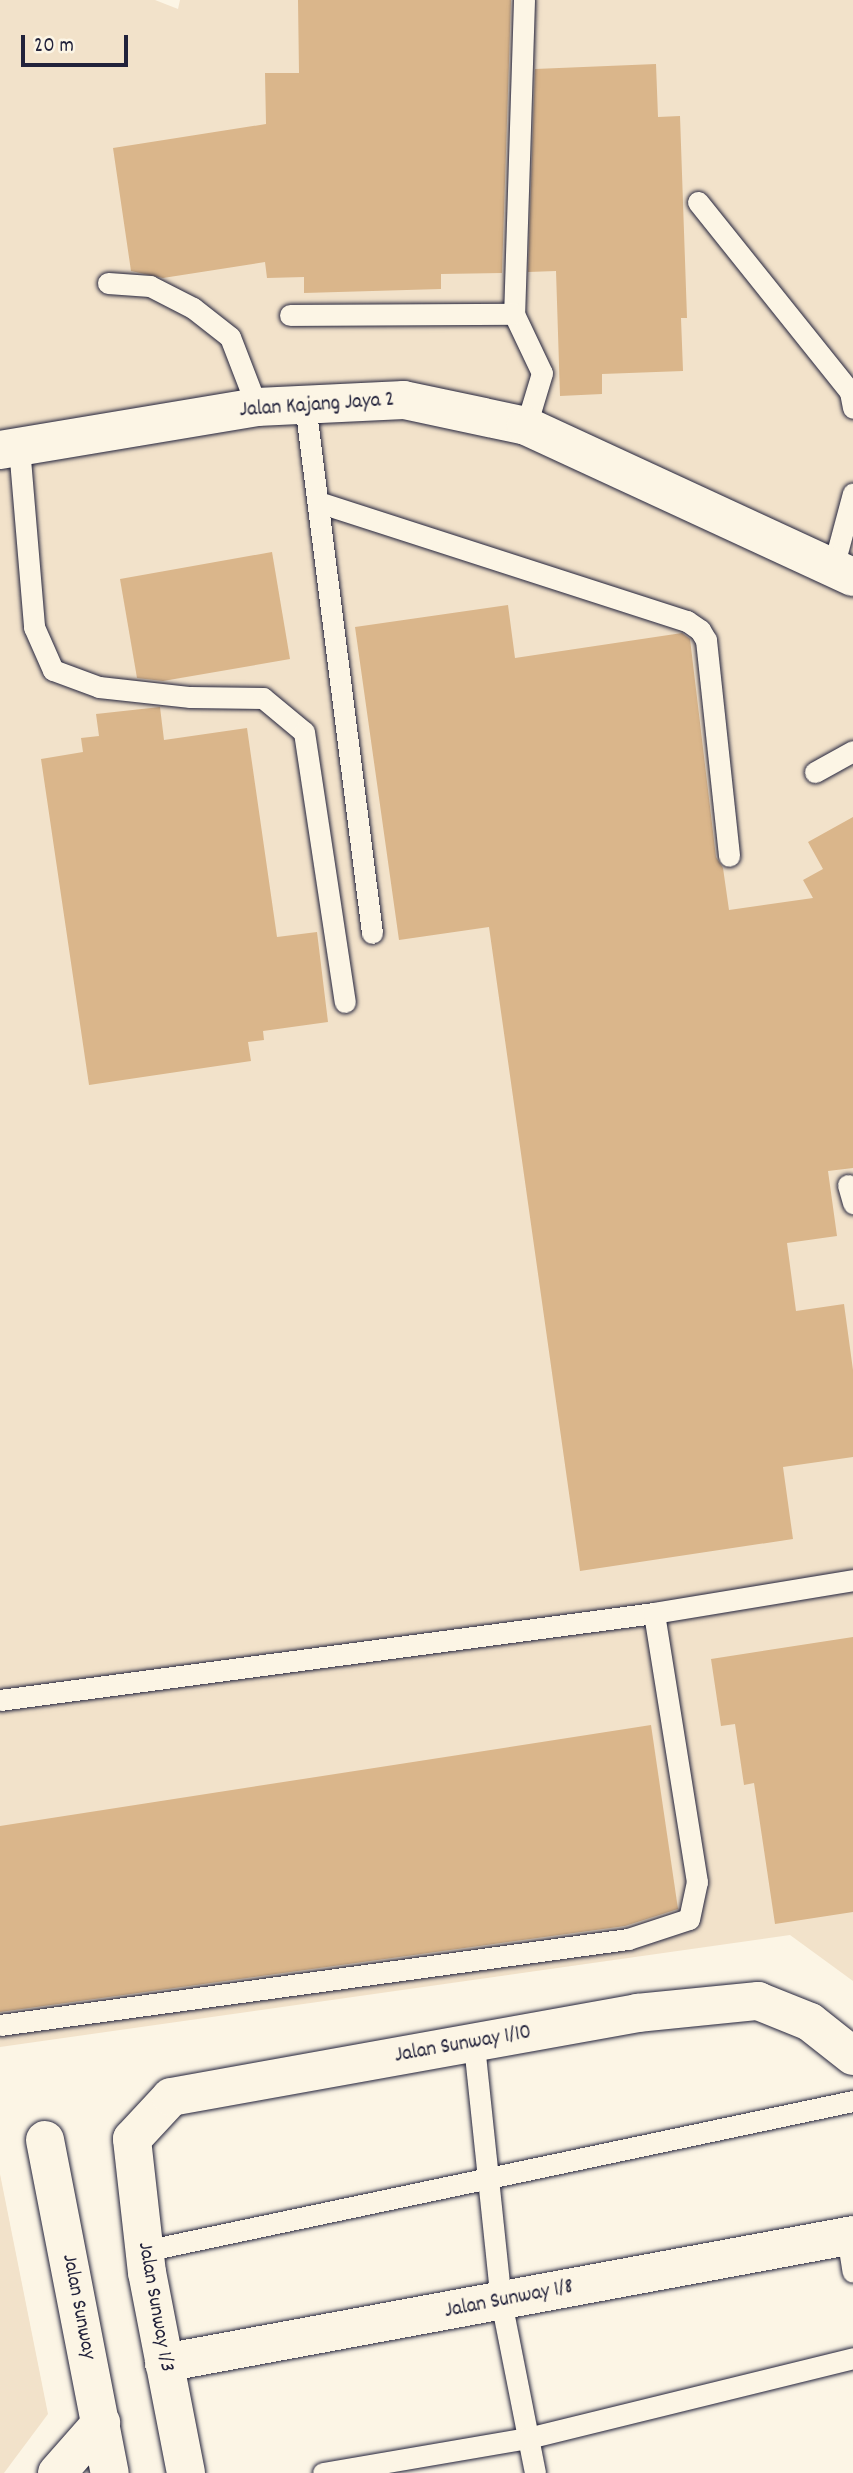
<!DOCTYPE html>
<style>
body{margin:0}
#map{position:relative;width:853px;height:2473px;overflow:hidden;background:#fcf5e5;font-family:Dekko,sans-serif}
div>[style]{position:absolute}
.built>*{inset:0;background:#f2e2ca}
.building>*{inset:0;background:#dab68b}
.roads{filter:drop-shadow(0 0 2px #22223b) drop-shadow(0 0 2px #22223b)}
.service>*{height:21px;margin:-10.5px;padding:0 10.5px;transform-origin:10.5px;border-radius:10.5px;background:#fcf5e5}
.minor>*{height:38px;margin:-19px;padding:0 19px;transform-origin:19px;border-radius:19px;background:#fcf5e5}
span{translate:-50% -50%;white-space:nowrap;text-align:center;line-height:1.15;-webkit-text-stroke:5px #fcf5e5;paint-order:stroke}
.street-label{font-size:21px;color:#22223b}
.scale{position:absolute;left:21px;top:35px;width:107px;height:32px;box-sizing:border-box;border:4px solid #22223b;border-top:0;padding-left:9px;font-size:21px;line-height:24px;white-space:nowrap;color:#22223b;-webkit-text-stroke:5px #fcf5e5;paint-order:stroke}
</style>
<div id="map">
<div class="built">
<div style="clip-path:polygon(0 0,155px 0,178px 9px,180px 0,853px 0,853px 1981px,790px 1935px,0 2047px)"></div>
<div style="clip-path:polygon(0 2174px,48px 2414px,4px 2473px,0 2473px)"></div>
</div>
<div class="building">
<div style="clip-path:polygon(298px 0,511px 0,502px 273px,441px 274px,441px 289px,304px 293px,304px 277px,267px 278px,265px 262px,163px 278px,131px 271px,113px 148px,266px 124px,265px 73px,299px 73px)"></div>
<div style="clip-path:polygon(656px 64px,658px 117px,680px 116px,687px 318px,681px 318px,683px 371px,602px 374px,602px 394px,560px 396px,556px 271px,528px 272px,535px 69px)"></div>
<div style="clip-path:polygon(272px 552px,290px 659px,163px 681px,137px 678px,120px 579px)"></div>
<div style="clip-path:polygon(508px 605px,515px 658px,682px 633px,690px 639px,716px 857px,723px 868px,729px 910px,813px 898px,803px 880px,823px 869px,808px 842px,853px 817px,853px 1168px,828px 1171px,837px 1236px,787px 1243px,796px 1311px,844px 1304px,853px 1370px,853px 1457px,783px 1467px,793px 1539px,580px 1571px,489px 927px,399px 940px,355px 627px)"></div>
<div style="clip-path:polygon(160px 707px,164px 740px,247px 728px,277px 937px,317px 932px,328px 1022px,263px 1031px,264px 1040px,248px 1042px,251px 1061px,89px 1085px,41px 759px,83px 752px,81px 738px,99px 736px,96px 714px)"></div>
<div style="clip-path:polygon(853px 1637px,853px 1912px,775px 1924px,754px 1783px,744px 1785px,735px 1724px,721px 1726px,711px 1659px)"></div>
<div style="clip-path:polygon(651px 1725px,678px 1909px,625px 1926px,0 2012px,0 1826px)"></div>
</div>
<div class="roads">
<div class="service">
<div style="left:524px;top:0;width:314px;rotate:91.8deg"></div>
<div style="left:514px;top:314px;width:65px;rotate:64.6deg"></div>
<div style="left:542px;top:373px;width:55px;rotate:106.8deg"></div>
<div style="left:698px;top:202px;width:243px;rotate:51.3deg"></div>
<div style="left:850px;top:392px;width:16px;rotate:79deg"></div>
<div style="left:108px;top:283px;width:42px;rotate:4.1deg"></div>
<div style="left:150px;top:286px;width:48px;rotate:27.1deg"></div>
<div style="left:193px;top:308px;width:47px;rotate:38.1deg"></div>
<div style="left:230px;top:337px;width:75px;rotate:68.9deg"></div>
<div style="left:290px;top:315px;width:224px;rotate:-0.3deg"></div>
<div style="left:305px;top:404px;width:533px;rotate:82.78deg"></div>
<div style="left:19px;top:447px;width:181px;rotate:85.2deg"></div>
<div style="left:34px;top:627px;width:47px;rotate:66.2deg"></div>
<div style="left:53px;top:670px;width:49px;rotate:20.3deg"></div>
<div style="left:99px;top:687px;width:92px;rotate:6.3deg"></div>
<div style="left:190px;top:697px;width:73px;rotate:0.8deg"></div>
<div style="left:263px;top:698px;width:53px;rotate:39.7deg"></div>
<div style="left:304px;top:732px;width:273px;rotate:81.4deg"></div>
<div style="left:318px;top:502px;width:388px;rotate:17.9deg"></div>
<div style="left:687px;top:621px;width:16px;rotate:35deg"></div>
<div style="left:700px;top:630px;width:12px;rotate:59deg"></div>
<div style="left:706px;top:640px;width:217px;rotate:83.9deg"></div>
<div style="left:834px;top:564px;width:73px;rotate:-75deg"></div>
<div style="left:815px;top:772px;width:43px;rotate:-28.9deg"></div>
<div style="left:848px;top:1185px;width:19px;rotate:74deg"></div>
<div style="left:0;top:1700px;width:660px;rotate:-7.58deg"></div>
<div style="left:654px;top:1613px;width:202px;rotate:-9.4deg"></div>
<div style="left:0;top:2025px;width:634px;rotate:-7.8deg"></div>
<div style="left:628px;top:1939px;width:64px;rotate:-18.2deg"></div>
<div style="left:689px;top:1919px;width:38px;rotate:-78deg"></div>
<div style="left:697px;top:1882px;width:272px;rotate:-99.1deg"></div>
<div style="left:474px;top:2045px;width:257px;rotate:84deg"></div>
<div style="left:501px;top:2301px;width:175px;rotate:78.8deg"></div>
<div style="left:847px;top:2236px;width:36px;rotate:81deg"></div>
<div style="left:144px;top:2251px;width:725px;rotate:-11.95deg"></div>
<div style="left:323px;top:2473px;width:208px;rotate:-9.7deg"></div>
<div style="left:528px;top:2438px;width:335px;rotate:-13.8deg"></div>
</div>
<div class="minor">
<div style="left:0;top:450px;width:261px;rotate:-9.5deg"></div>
<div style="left:257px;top:407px;width:147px;rotate:-2.7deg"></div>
<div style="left:404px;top:400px;width:125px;rotate:12deg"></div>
<div style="left:526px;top:426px;width:360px;rotate:24.8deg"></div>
<div style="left:45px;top:2140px;width:339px;rotate:79deg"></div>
<div style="left:164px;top:2363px;width:701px;rotate:-10.52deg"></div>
<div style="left:57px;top:2473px;width:67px;rotate:-48.7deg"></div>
<div style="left:186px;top:2473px;width:204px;rotate:-101deg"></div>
<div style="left:147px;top:2273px;width:135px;rotate:-96.4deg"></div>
<div style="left:132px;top:2139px;width:57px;rotate:-47.1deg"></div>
<div style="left:171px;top:2097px;width:474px;rotate:-10.2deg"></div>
<div style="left:637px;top:2013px;width:122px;rotate:-5.7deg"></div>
<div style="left:758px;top:2001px;width:56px;rotate:22deg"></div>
<div style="left:810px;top:2022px;width:55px;rotate:38.3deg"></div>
</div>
</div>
<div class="street-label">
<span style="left:317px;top:406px;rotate:-4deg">Jalan Kajang Jaya 2</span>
<span style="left:463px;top:2045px;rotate:-10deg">Jalan Sunway 1/10</span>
<span style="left:509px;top:2300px;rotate:-11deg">Jalan Sunway 1/8</span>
<span style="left:78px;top:2307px;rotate:79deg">Jalan Sunway</span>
<span style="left:155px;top:2307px;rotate:80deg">Jalan Sunway 1/3</span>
</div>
<div class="scale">20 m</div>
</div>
